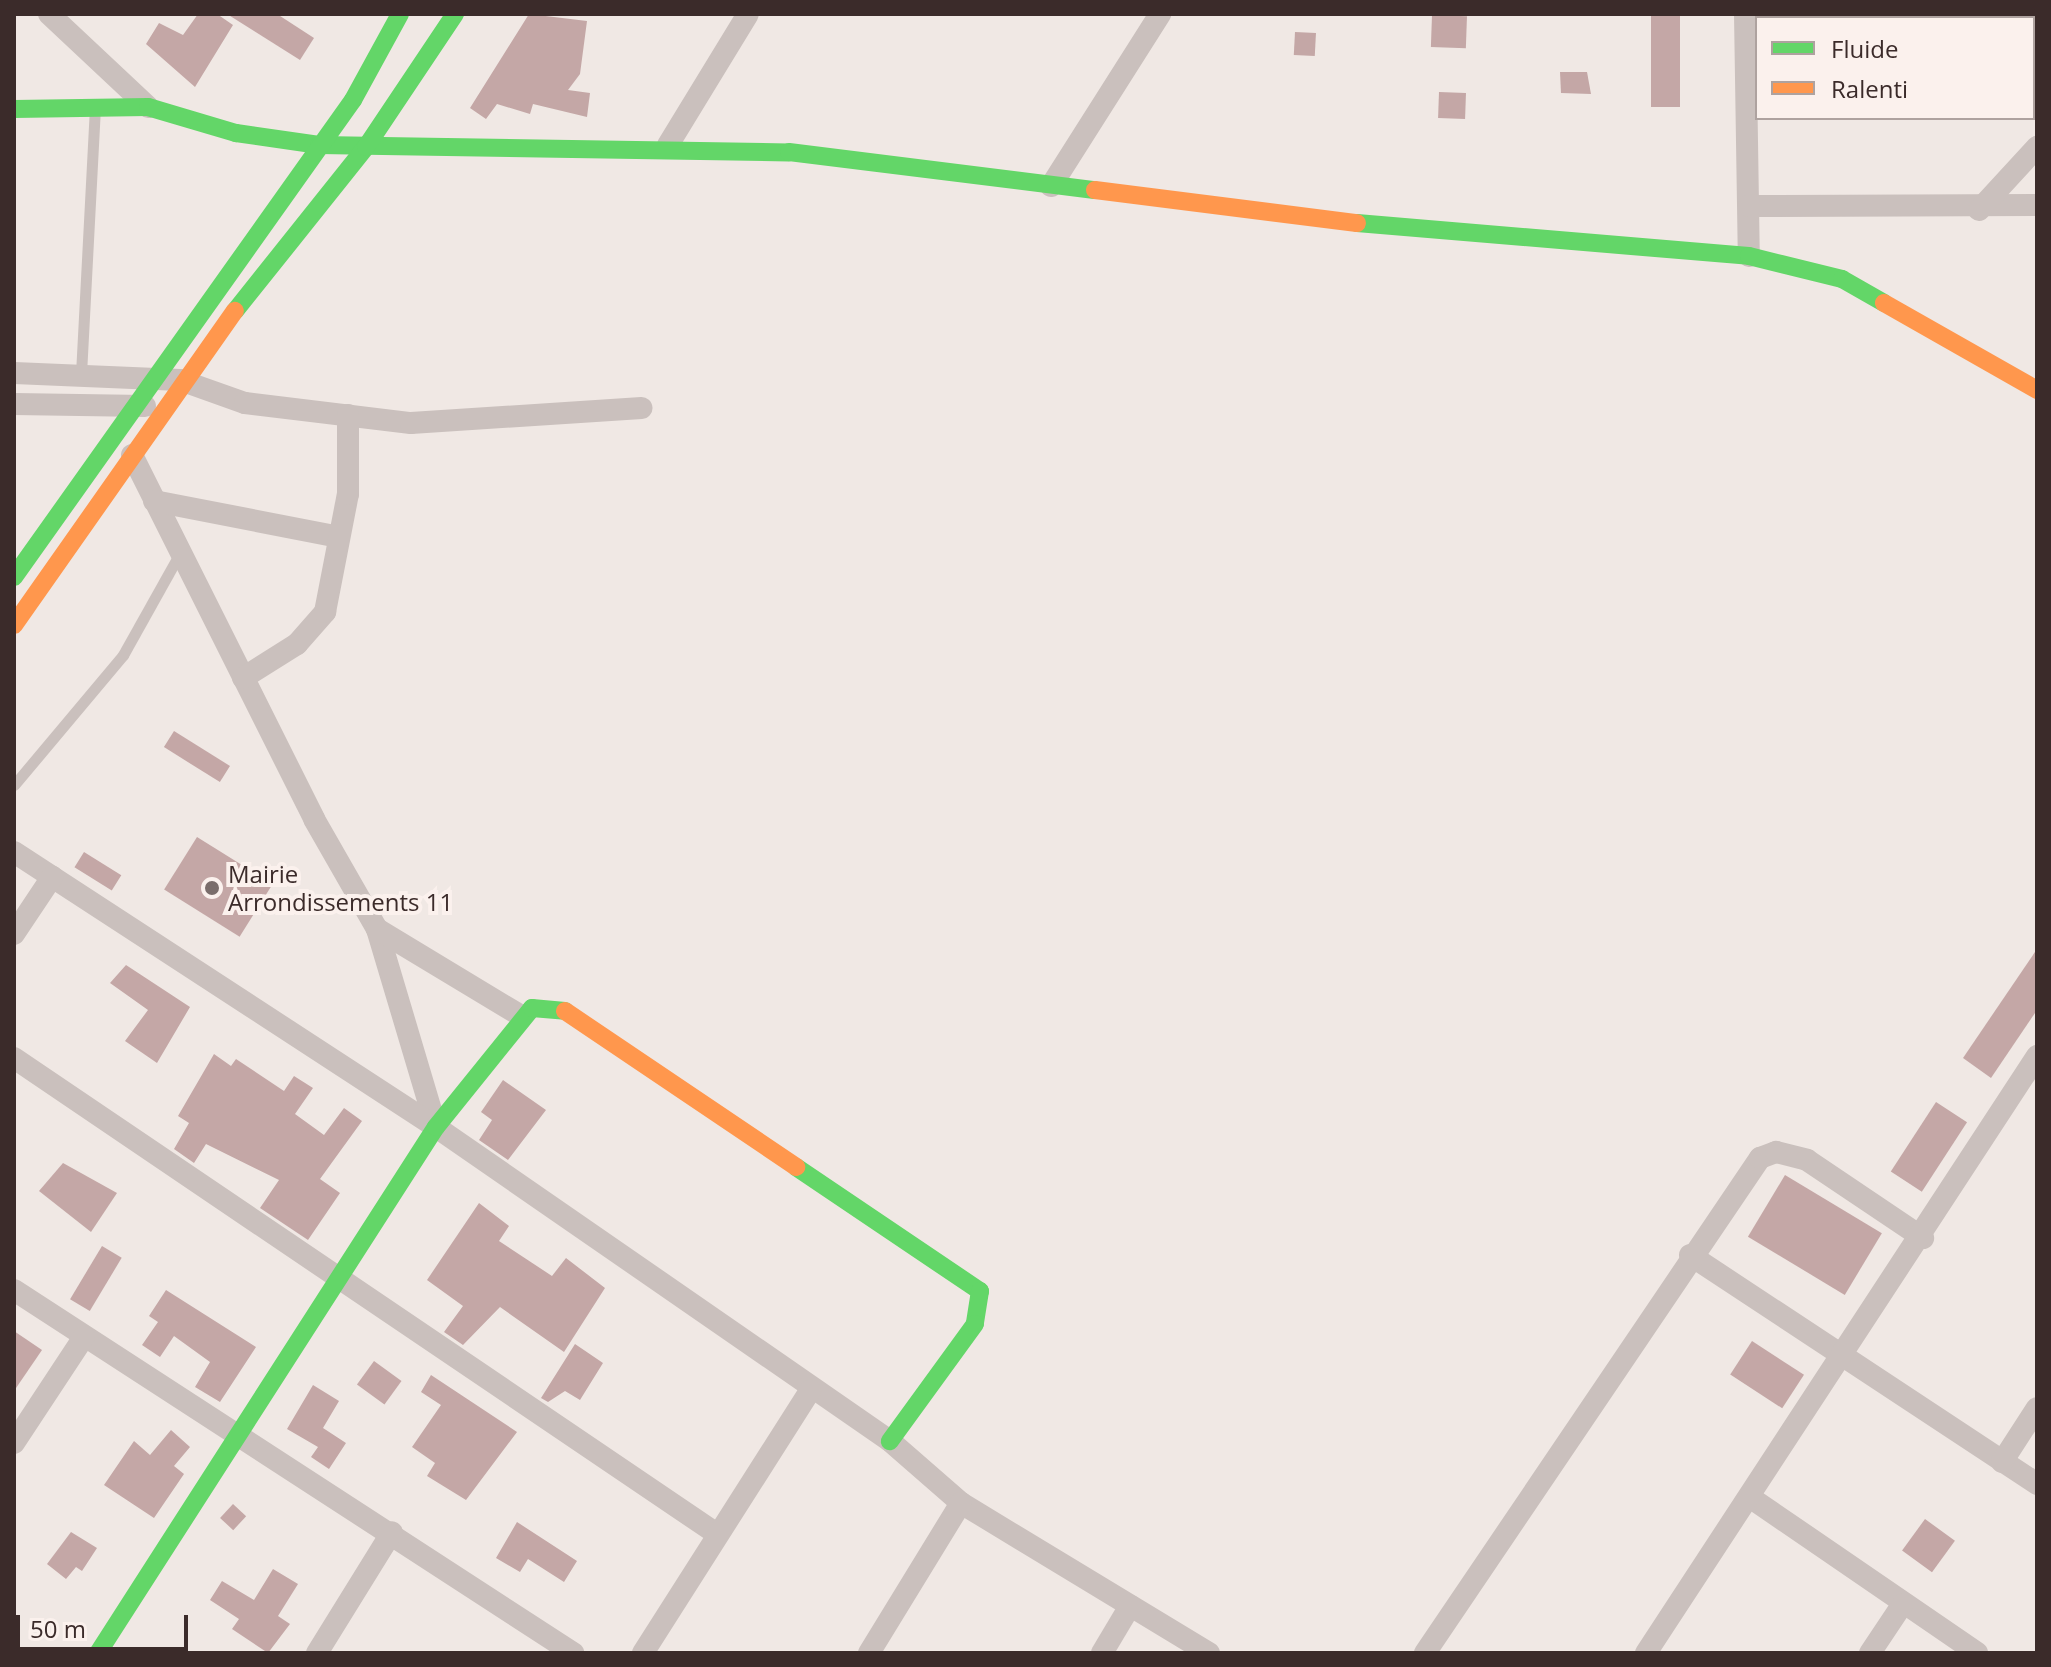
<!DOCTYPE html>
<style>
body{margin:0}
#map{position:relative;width:2051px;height:1667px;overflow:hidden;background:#f0e8e4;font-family:"Open Sans",sans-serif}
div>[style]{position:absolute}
.building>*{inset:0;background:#c4a7a6;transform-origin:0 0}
.lane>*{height:11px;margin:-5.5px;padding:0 5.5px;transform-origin:5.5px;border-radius:5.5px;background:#cac0bd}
.street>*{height:22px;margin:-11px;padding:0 11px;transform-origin:11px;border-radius:11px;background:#cac0bd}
.fast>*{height:18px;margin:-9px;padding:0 9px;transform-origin:9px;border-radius:9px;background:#63d668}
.slow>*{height:18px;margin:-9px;padding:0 9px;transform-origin:9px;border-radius:9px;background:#ff974d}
.dots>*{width:22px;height:22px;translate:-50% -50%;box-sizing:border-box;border:4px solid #fbf1ed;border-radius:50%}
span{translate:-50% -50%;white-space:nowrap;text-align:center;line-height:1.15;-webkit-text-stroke:8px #fbf1ed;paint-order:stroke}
.poi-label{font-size:24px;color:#3b2b2a}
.left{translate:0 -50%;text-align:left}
.frame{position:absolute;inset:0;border:16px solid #3b2b2a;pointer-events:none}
.legend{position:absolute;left:1755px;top:16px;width:280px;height:104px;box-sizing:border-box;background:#fbf1ed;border:2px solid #aea29f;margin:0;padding:10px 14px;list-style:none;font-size:24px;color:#3b2b2a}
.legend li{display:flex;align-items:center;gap:16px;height:40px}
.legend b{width:40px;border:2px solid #aea29f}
.scale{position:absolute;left:16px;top:1615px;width:172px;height:36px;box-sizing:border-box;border:4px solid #3b2b2a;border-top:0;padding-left:10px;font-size:24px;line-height:28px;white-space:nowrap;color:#3b2b2a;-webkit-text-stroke:6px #fbf1ed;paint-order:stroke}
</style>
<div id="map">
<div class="building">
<div style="clip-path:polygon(198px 14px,217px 14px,233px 25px,195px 87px,146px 44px,159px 23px,183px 35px)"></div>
<div style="clip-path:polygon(227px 14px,277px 14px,314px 38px,300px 60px)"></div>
<div style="clip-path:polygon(529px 14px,587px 21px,580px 74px,568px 90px,590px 93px,587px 117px,533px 104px,530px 114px,497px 104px,486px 119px,470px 108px)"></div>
<div style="left:1651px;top:14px;width:29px;height:93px"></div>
<div style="left:1432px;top:15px;width:35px;height:32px;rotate:2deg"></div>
<div style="left:1295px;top:32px;width:21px;height:23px;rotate:3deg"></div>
<div style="clip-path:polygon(1560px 72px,1587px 72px,1591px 94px,1561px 93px)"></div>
<div style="left:1439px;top:92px;width:27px;height:26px;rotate:2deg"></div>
<div style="left:174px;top:731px;width:66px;height:19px;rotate:32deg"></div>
<div style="left:197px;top:837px;width:89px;height:62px;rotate:32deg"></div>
<div style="left:84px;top:852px;width:44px;height:18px;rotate:32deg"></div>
<div style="clip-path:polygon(2037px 949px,2037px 1010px,1991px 1078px,1963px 1058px)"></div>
<div style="clip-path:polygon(126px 965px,190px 1007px,157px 1063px,125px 1041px,148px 1010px,110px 983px)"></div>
<div style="clip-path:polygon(214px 1054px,231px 1066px,236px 1059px,284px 1091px,294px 1076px,313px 1088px,295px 1114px,324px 1135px,344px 1108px,362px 1121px,320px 1179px,340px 1193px,308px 1240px,260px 1208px,279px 1180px,206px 1144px,194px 1163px,174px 1149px,189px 1123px,178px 1116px)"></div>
<div style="clip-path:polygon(503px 1080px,546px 1110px,508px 1160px,479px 1140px,492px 1120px,481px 1112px)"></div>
<div style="left:1936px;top:1102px;width:37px;height:83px;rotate:33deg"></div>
<div style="clip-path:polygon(63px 1163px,117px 1193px,91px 1232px,39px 1191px)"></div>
<div style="left:1785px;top:1175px;width:113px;height:72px;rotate:31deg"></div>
<div style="clip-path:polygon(479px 1203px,509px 1226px,499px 1241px,552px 1276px,566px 1258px,605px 1288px,564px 1352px,500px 1307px,463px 1345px,444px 1332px,463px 1306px,427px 1280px)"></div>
<div style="left:102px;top:1246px;width:23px;height:62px;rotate:31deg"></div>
<div style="clip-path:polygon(166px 1290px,256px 1347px,220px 1402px,195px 1387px,210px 1362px,174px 1336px,160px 1357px,142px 1345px,158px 1322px,149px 1316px)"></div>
<div style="clip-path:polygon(14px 1331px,42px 1350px,14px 1391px)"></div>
<div style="left:1752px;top:1341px;width:62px;height:40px;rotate:33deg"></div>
<div style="clip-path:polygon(575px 1344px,603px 1363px,580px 1400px,565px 1391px,548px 1402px,541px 1398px)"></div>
<div style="left:374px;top:1361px;width:34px;height:29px;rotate:36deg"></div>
<div style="clip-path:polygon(431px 1375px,517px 1432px,466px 1500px,427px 1476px,435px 1463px,412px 1447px,441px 1405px,421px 1392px)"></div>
<div style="clip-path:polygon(313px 1385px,339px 1401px,323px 1428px,346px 1443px,329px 1469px,311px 1457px,318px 1447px,287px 1429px)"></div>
<div style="clip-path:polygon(171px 1430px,190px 1447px,174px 1466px,184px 1474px,154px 1518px,104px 1485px,134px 1441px,150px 1455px)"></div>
<div style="left:233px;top:1504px;width:18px;height:19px;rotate:43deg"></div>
<div style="left:1925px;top:1519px;width:37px;height:39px;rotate:36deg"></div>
<div style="clip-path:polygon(517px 1522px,577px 1561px,564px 1582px,528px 1559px,520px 1572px,496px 1558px)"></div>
<div style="clip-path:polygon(71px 1532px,97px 1548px,82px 1571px,76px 1567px,66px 1579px,47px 1564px)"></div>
<div style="clip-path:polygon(273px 1569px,298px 1584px,278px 1616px,290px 1624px,268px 1653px,232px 1629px,239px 1619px,210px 1600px,222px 1581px,254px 1600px)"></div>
</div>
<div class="lane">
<div style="left:81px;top:374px;width:263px;rotate:-87deg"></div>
<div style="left:14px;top:785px;width:170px;rotate:-50deg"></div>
<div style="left:123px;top:655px;width:117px;rotate:-60.8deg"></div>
</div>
<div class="street">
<div style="left:49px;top:14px;width:136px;rotate:43.2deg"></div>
<div style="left:1745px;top:14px;width:242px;rotate:89.1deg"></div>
<div style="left:1781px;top:18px;width:5px;rotate:-53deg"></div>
<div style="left:668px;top:145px;width:153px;rotate:-58.6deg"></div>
<div style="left:1051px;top:186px;width:204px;rotate:-57.6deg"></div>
<div style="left:1749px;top:206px;width:288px;rotate:-0.2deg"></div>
<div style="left:1979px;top:210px;width:86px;rotate:-47.4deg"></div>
<div style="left:14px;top:373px;width:166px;rotate:2.4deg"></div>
<div style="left:180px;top:380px;width:69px;rotate:19.5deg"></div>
<div style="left:245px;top:403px;width:167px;rotate:6.9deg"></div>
<div style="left:411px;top:423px;width:231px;rotate:-3.7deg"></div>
<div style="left:14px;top:404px;width:131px;rotate:0.9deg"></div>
<div style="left:132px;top:455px;width:407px;rotate:63.4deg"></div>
<div style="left:314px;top:819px;width:127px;rotate:60.2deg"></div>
<div style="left:377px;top:929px;width:207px;rotate:73.4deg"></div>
<div style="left:154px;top:501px;width:188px;rotate:11deg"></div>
<div style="left:243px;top:678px;width:64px;rotate:-32.2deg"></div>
<div style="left:297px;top:644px;width:43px;rotate:-48.8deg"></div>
<div style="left:325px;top:612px;width:120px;rotate:-79deg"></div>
<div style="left:348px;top:494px;width:79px;rotate:-90deg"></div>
<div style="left:14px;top:852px;width:504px;rotate:33.09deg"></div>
<div style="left:436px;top:1127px;width:552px;rotate:34.67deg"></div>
<div style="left:890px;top:1441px;width:94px;rotate:41.1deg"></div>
<div style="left:961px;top:1503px;width:290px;rotate:31.2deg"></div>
<div style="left:377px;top:929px;width:168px;rotate:31.1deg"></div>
<div style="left:14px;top:934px;width:69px;rotate:-56.3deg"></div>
<div style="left:14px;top:1058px;width:845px;rotate:34.1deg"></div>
<div style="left:1690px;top:1255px;width:416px;rotate:33.4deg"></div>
<div style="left:14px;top:1290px;width:667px;rotate:33deg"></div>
<div style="left:14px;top:1443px;width:127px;rotate:-56.6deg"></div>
<div style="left:2002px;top:1462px;width:64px;rotate:-57.1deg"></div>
<div style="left:1751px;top:1498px;width:274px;rotate:34.4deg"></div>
<div style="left:317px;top:1653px;width:142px;rotate:-58.2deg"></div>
<div style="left:643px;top:1653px;width:311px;rotate:-57.5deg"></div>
<div style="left:869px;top:1653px;width:176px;rotate:-58.5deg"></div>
<div style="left:1102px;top:1653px;width:55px;rotate:-59.2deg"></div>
<div style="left:1425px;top:1653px;width:598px;rotate:-55.91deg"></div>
<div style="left:1760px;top:1158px;width:17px;rotate:-21deg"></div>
<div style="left:1776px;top:1152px;width:32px;rotate:14deg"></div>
<div style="left:1807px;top:1160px;width:140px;rotate:33.9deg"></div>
<div style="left:1646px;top:1653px;width:714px;rotate:-56.78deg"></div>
<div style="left:1870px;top:1653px;width:58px;rotate:-56.3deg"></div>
</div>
<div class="fast">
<div style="left:14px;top:109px;width:134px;rotate:-0.9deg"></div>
<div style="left:148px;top:107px;width:92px;rotate:16.5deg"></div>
<div style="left:236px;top:133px;width:84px;rotate:8.2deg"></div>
<div style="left:319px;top:145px;width:470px;rotate:0.9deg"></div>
<div style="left:789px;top:152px;width:308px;rotate:7.1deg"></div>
<div style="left:1357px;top:223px;width:393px;rotate:4.8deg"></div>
<div style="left:1749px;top:256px;width:96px;rotate:13.9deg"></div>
<div style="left:1842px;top:279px;width:48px;rotate:29.7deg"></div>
<div style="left:235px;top:311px;width:210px;rotate:-51.4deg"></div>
<div style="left:366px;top:147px;width:160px;rotate:-56.2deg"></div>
<div style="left:14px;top:577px;width:585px;rotate:-54.6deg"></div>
<div style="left:353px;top:100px;width:98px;rotate:-61.3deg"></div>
<div style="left:796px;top:1167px;width:222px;rotate:34deg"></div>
<div style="left:980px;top:1291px;width:33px;rotate:99deg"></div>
<div style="left:975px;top:1324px;width:145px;rotate:126deg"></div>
<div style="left:98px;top:1653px;width:625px;rotate:-57.28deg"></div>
<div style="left:436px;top:1127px;width:153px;rotate:-51.1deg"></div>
<div style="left:532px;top:1008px;width:33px;rotate:5deg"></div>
</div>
<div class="slow">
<div style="left:1095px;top:190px;width:264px;rotate:7.2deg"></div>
<div style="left:1884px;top:303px;width:176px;rotate:29.6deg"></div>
<div style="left:14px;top:625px;width:384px;rotate:-54.9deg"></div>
<div style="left:565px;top:1011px;width:279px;rotate:34deg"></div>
</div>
<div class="dots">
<div style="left:212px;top:888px;background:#7a6d6b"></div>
</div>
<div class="poi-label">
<span class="left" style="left:228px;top:888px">Mairie<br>Arrondissements 11</span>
</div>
<div class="frame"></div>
<ul class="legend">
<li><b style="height:10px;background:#63d668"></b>Fluide</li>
<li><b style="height:10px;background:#ff974d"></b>Ralenti</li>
</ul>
<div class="scale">50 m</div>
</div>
